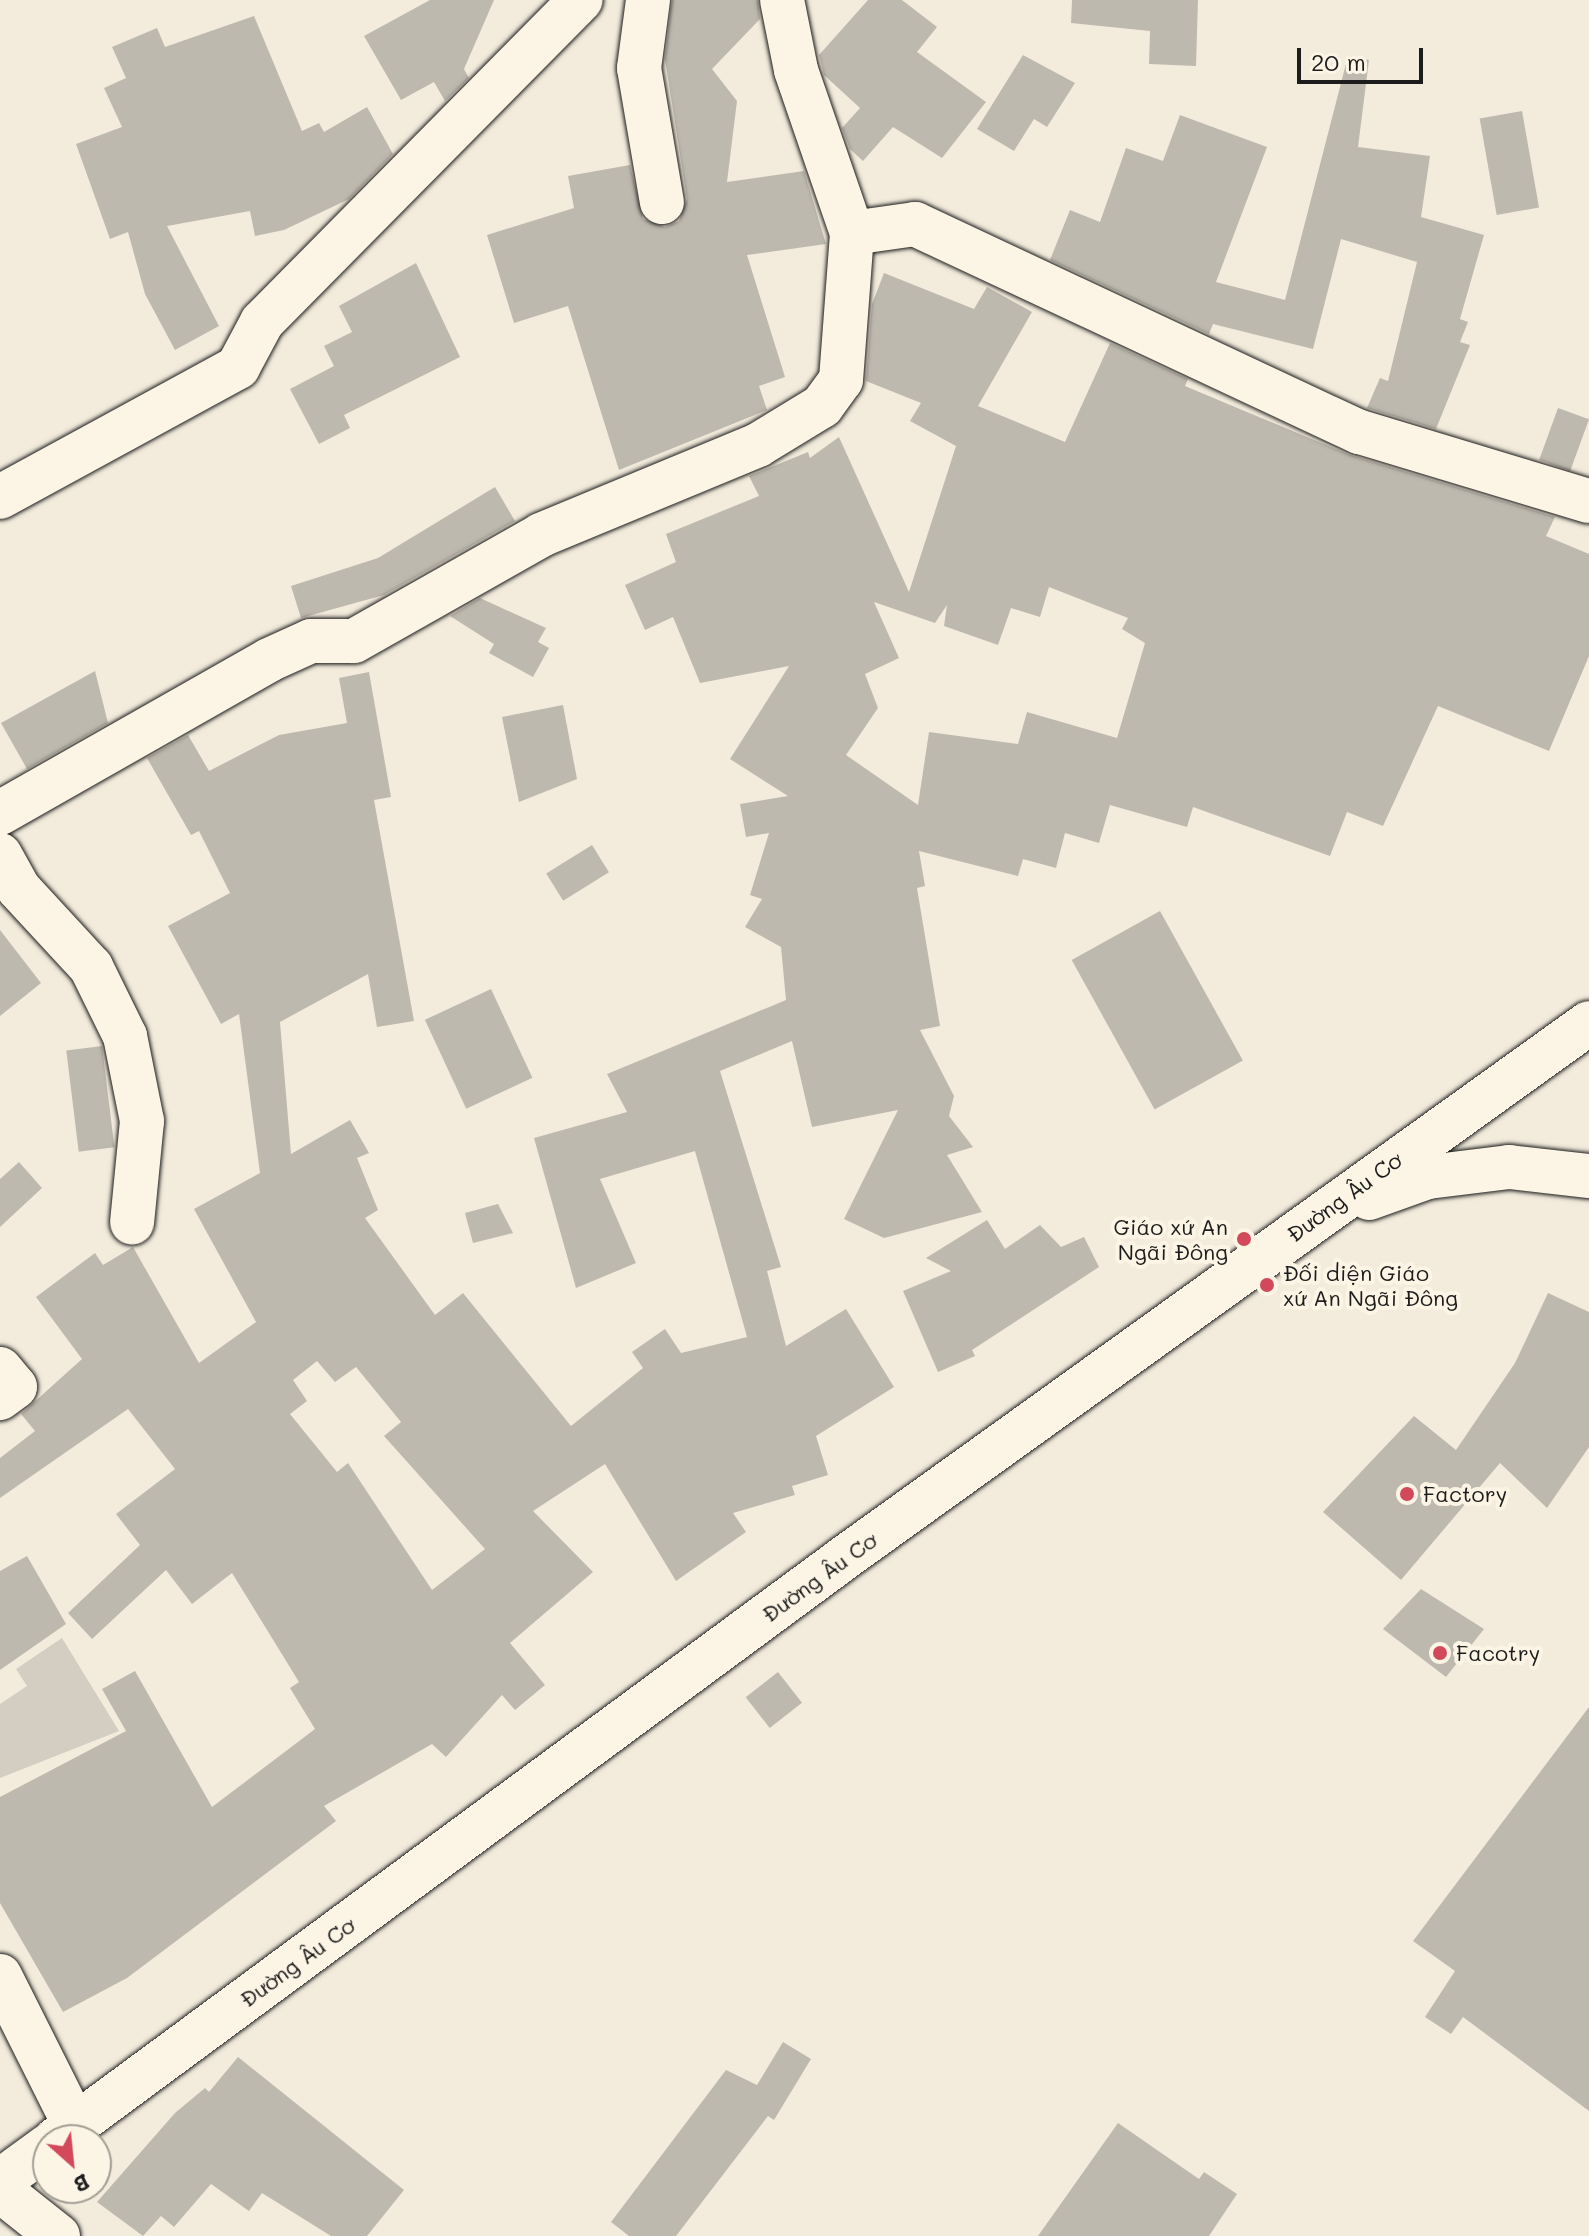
<!DOCTYPE html>
<meta charset="utf-8">
<style>
body{margin:0}
#map{position:relative;width:1589px;height:2236px;overflow:hidden;background:#f3ecdd;font-family:Mali,sans-serif}
div>[style]{position:absolute}
.green>*{inset:0;background:#d3cec1}
.building>*{inset:0;background:#beb9ae;transform-origin:0 0}
.roads{filter:drop-shadow(0 0 2px #1c1c1c) drop-shadow(0 0 2px #1c1c1c)}
.minor>*{height:44px;margin:-22px;padding:0 22px;transform-origin:22px;border-radius:22px;background:#fcf5e5}
.secondary>*{height:44px;margin:-22px;padding:0 22px;transform-origin:22px;border-radius:22px;background:#fcf5e5}
.dots>*{width:22px;height:22px;translate:-50% -50%;box-sizing:border-box;border:4px solid #fcf5e5;border-radius:50%}
span{translate:-50% -50%;white-space:nowrap;text-align:center;line-height:1.15;-webkit-text-stroke:8px #fcf5e5;paint-order:stroke}
.street-label{font-size:22px;color:#1c1c1c}
.poi-label{font-size:22px;color:#1c1c1c}
.right{translate:-100% -50%;text-align:right}
.left{translate:0 -50%;text-align:left}
.north{position:absolute;left:32px;top:2124px;width:80px;height:80px;box-sizing:border-box;background:#fcf5e5;border:2px solid #a29e95;border-radius:50%;rotate:153deg;font-size:22px;font-weight:700;line-height:32px;text-align:center;color:#1c1c1c}
.north::after{content:'';display:block;margin:auto;width:28px;height:36px;background:#d1495b;clip-path:polygon(50% 0,100% 100%,50% 72%,0 100%)}
.scale{position:absolute;left:1297px;top:48px;width:126px;height:36px;box-sizing:border-box;border:4px solid #1c1c1c;border-top:0;padding-left:10px;font-size:24px;line-height:28px;white-space:nowrap;color:#1c1c1c;-webkit-text-stroke:6px #fcf5e5;paint-order:stroke}
</style>
<div id="map">
<div class="green">
<div style="clip-path:polygon(62px 1638px,119px 1731px,0 1778px,0 1704px,27px 1686px,16px 1669px)"></div>
</div>
<div class="building">
<div style="clip-path:polygon(430px 0,494px 0,464px 69px,469px 78px,445px 101px,434px 82px,401px 100px,364px 36px)"></div>
<div style="clip-path:polygon(672px 0,758px 0,760px 19px,712px 69px,737px 101px,727px 182px,804px 171px,826px 244px,747px 255px,785px 377px,759px 386px,767px 410px,619px 470px,568px 306px,514px 323px,487px 235px,574px 208px,568px 176px,630px 165px,643px 219px,665px 227px,679px 221px,687px 199px,665px 59px)"></div>
<div style="clip-path:polygon(868px 0,902px 0,937px 27px,917px 52px,986px 102px,942px 158px,893px 127px,863px 161px,850px 149px,842px 128px,860px 108px,824px 75px,819px 55px)"></div>
<div style="clip-path:polygon(1072px 0,1198px 0,1196px 66px,1149px 64px,1150px 31px,1071px 23px)"></div>
<div style="clip-path:polygon(254px 16px,302px 131px,319px 123px,324px 132px,367px 107px,393px 154px,349px 199px,284px 230px,255px 236px,250px 211px,167px 226px,219px 326px,175px 350px,145px 294px,128px 232px,110px 239px,76px 144px,122px 127px,104px 88px,126px 78px,112px 47px,157px 28px,165px 47px)"></div>
<div style="clip-path:polygon(1023px 55px,1075px 83px,1047px 127px,1034px 119px,1014px 151px,977px 129px)"></div>
<div style="clip-path:polygon(1348px 56px,1369px 60px,1358px 147px,1430px 156px,1421px 217px,1484px 235px,1460px 319px,1468px 322px,1460px 342px,1470px 345px,1436px 429px,1367px 408px,1380px 378px,1388px 381px,1417px 262px,1341px 239px,1313px 349px,1213px 324px,1209px 334px,1050px 260px,1070px 210px,1100px 222px,1126px 148px,1163px 161px,1180px 115px,1267px 147px,1216px 282px,1285px 300px)"></div>
<div style="left:1522px;top:111px;width:98px;height:43px;rotate:80deg"></div>
<div style="clip-path:polygon(416px 263px,460px 357px,344px 415px,350px 428px,319px 444px,290px 389px,334px 366px,324px 346px,352px 332px,339px 306px)"></div>
<div style="clip-path:polygon(evenodd,884px 273px,974px 309px,987px 287px,1032px 312px,978px 406px,1065px 442px,1110px 343px,1188px 379px,1185px 386px,1350px 455px,1555px 517px,1546px 536px,1589px 554px,1589px 656px,1549px 751px,1438px 706px,1383px 826px,1347px 812px,1330px 856px,1193px 807px,1187px 827px,1110px 805px,1099px 843px,1065px 833px,1056px 868px,1023px 859px,1018px 876px,919px 851px,925px 886px,917px 888px,940px 1026px,920px 1030px,954px 1096px,949px 1116px,973px 1147px,947px 1155px,982px 1212px,884px 1238px,844px 1219px,898px 1110px,812px 1127px,792px 1041px,720px 1071px,781px 1267px,767px 1271px,786px 1346px,846px 1309px,894px 1387px,816px 1436px,828px 1475px,792px 1486px,795px 1495px,733px 1513px,746px 1532px,676px 1581px,605px 1464px,533px 1511px,593px 1572px,510px 1643px,545px 1685px,515px 1710px,502px 1695px,446px 1757px,432px 1744px,324px 1806px,336px 1821px,127px 1978px,63px 2012px,0 1903px,0 1797px,126px 1731px,102px 1689px,135px 1671px,212px 1807px,315px 1729px,290px 1688px,299px 1682px,232px 1573px,192px 1604px,166px 1570px,92px 1639px,68px 1613px,140px 1545px,116px 1514px,175px 1469px,128px 1409px,0 1498px,0 1458px,35px 1431px,21px 1414px,82px 1359px,36px 1297px,95px 1253px,103px 1265px,133px 1247px,199px 1363px,256px 1322px,194px 1209px,260px 1173px,239px 1014px,221px 1024px,168px 926px,230px 893px,199px 831px,191px 835px,147px 758px,188px 735px,209px 771px,279px 735px,347px 723px,339px 678px,369px 672px,391px 797px,374px 800px,414px 1021px,377px 1027px,368px 974px,280px 1022px,291px 1154px,350px 1120px,369px 1153px,357px 1158px,378px 1210px,365px 1218px,435px 1315px,463px 1293px,571px 1426px,643px 1368px,632px 1352px,665px 1329px,681px 1353px,747px 1337px,695px 1151px,600px 1179px,636px 1263px,576px 1288px,534px 1138px,627px 1112px,607px 1074px,786px 1000px,781px 947px,745px 927px,762px 899px,750px 895px,769px 833px,746px 837px,740px 804px,788px 796px,730px 759px,789px 666px,700px 683px,673px 617px,645px 630px,625px 585px,676px 562px,666px 534px,759px 496px,749px 476px,808px 452px,810px 458px,839px 437px,909px 592px,956px 446px,910px 421px,921px 403px,866px 381px,872px 304px,884px 273px,1049px 587px,1128px 618px,1122px 629px,1145px 643px,1117px 738px,1027px 712px,1018px 744px,929px 732px,918px 805px,846px 755px,878px 708px,865px 674px,899px 658px,874px 602px,935px 623px,947px 605px,944px 626px,998px 645px,1011px 608px,1040px 617px,1049px 587px,884px 273px,317px 1361px,335px 1382px,356px 1367px,401px 1422px,384px 1436px,485px 1549px,432px 1590px,348px 1463px,337px 1472px,290px 1414px,307px 1401px,293px 1380px,317px 1361px)"></div>
<div style="left:1558px;top:408px;width:33px;height:55px;rotate:20deg"></div>
<div style="clip-path:polygon(495px 487px,515px 521px,384px 595px,301px 618px,291px 586px,378px 558px)"></div>
<div style="clip-path:polygon(480px 598px,546px 628px,538px 642px,549px 648px,533px 677px,489px 653px,494px 644px,450px 616px)"></div>
<div style="clip-path:polygon(95px 671px,108px 723px,27px 769px,1px 723px)"></div>
<div style="clip-path:polygon(563px 705px,577px 779px,519px 802px,502px 717px)"></div>
<div style="left:592px;top:845px;width:32px;height:54px;rotate:58deg"></div>
<div style="left:1160px;top:911px;width:171px;height:101px;rotate:61deg"></div>
<div style="clip-path:polygon(0 930px,41px 983px,0 1016px)"></div>
<div style="left:491px;top:989px;width:98px;height:73px;rotate:65deg"></div>
<div style="left:102px;top:1046px;width:102px;height:36px;rotate:83deg"></div>
<div style="clip-path:polygon(19px 1162px,42px 1188px,0 1227px,0 1179px)"></div>
<div style="clip-path:polygon(498px 1204px,513px 1233px,473px 1243px,465px 1213px)"></div>
<div style="clip-path:polygon(987px 1220px,1005px 1249px,1040px 1225px,1061px 1247px,1084px 1237px,1099px 1267px,972px 1350px,975px 1356px,938px 1372px,903px 1291px,951px 1271px,926px 1258px)"></div>
<div style="clip-path:polygon(1548px 1293px,1589px 1312px,1589px 1447px,1547px 1508px,1500px 1463px,1401px 1580px,1323px 1512px,1414px 1416px,1456px 1450px,1515px 1363px)"></div>
<div style="clip-path:polygon(27px 1556px,66px 1624px,0 1670px,0 1571px)"></div>
<div style="clip-path:polygon(1421px 1589px,1484px 1629px,1446px 1677px,1383px 1629px)"></div>
<div style="left:778px;top:1672px;width:39px;height:41px;rotate:52deg"></div>
<div style="clip-path:polygon(1589px 1707px,1589px 2111px,1463px 2017px,1451px 2034px,1425px 2017px,1455px 1971px,1413px 1941px)"></div>
<div style="clip-path:polygon(783px 2042px,811px 2059px,774px 2120px,768px 2116px,676px 2236px,629px 2236px,611px 2222px,726px 2070px,757px 2085px)"></div>
<div style="clip-path:polygon(238px 2057px,404px 2190px,367px 2236px,331px 2236px,262px 2193px,249px 2211px,211px 2184px,174px 2227px,161px 2216px,143px 2236px,97px 2202px,175px 2113px,205px 2088px,209px 2092px)"></div>
<div style="clip-path:polygon(1118px 2123px,1199px 2179px,1204px 2172px,1237px 2194px,1209px 2236px,1038px 2236px)"></div>
</div>
<div class="roads">
<div class="minor">
<div style="left:648px;top:0;width:69px;rotate:97.5deg"></div>
<div style="left:639px;top:68px;width:136px;rotate:80.3deg"></div>
<div style="left:852px;top:233px;width:64px;rotate:-8.1deg"></div>
<div style="left:915px;top:224px;width:491px;rotate:25.1deg"></div>
<div style="left:1360px;top:432px;width:239px;rotate:16.8deg"></div>
<div style="left:0;top:497px;width:271px;rotate:-28.6deg"></div>
<div style="left:238px;top:367px;width:51px;rotate:-61.9deg"></div>
<div style="left:262px;top:322px;width:453px;rotate:-45.3deg"></div>
<div style="left:0;top:813px;width:309px;rotate:-29.6deg"></div>
<div style="left:269px;top:660px;width:46px;rotate:-24.3deg"></div>
<div style="left:311px;top:641px;width:43px"></div>
<div style="left:354px;top:641px;width:215px;rotate:-29.5deg"></div>
<div style="left:541px;top:535px;width:235px;rotate:-22.5deg"></div>
<div style="left:758px;top:445px;width:75px;rotate:-31.4deg"></div>
<div style="left:822px;top:406px;width:32px;rotate:-54deg"></div>
<div style="left:841px;top:380px;width:147px;rotate:-85.7deg"></div>
<div style="left:852px;top:233px;width:172px;rotate:-109deg"></div>
<div style="left:796px;top:70px;width:71px;rotate:-101.3deg"></div>
<div style="left:0;top:855px;width:38px;rotate:61deg"></div>
<div style="left:18px;top:888px;width:108px;rotate:47.3deg"></div>
<div style="left:91px;top:967px;width:77px;rotate:63.8deg"></div>
<div style="left:125px;top:1036px;width:87px;rotate:78.7deg"></div>
<div style="left:142px;top:1121px;width:102px;rotate:95.6deg"></div>
<div style="left:0;top:1369px;width:23px;rotate:50deg"></div>
<div style="left:15px;top:1387px;width:19px;rotate:144deg"></div>
<div style="left:0;top:1976px;width:168px;rotate:63.4deg"></div>
<div style="left:0;top:2190px;width:74px;rotate:38.4deg"></div>
</div>
<div class="secondary">
<div style="left:1369px;top:1198px;width:63px;rotate:-19.6deg"></div>
<div style="left:1428px;top:1177px;width:82px;rotate:-7deg"></div>
<div style="left:1509px;top:1167px;width:81px;rotate:6.4deg"></div>
<div style="left:55px;top:2140px;width:980px;rotate:-36.41deg"></div>
<div style="left:844px;top:1558px;width:917px;rotate:-35.68deg"></div>
<div style="left:0;top:2181px;width:59px;rotate:-36.1deg"></div>
</div>
</div>
<div class="dots">
<div style="left:1244px;top:1239px;background:#d1495b"></div>
<div style="left:1267px;top:1285px;background:#d1495b"></div>
<div style="left:1407px;top:1494px;background:#d1495b"></div>
<div style="left:1440px;top:1653px;background:#d1495b"></div>
</div>
<div class="street-label">
<span style="left:1344px;top:1197px;rotate:-36deg">Đường Âu Cơ</span>
<span style="left:819px;top:1577px;rotate:-36deg">Đường Âu Cơ</span>
<span style="left:297px;top:1962px;rotate:-36deg">Đường Âu Cơ</span>
</div>
<div class="poi-label">
<span class="right" style="left:1228px;top:1239px">Giáo xứ An<br>Ngãi Đông</span>
<span class="left" style="left:1283px;top:1285px">Đối diện Giáo<br>xứ An Ngãi Đông</span>
<span class="left" style="left:1423px;top:1494px">Factory</span>
<span class="left" style="left:1456px;top:1653px">Facotry</span>
</div>
<div class="north">B</div>
<div class="scale">20 m</div>
</div>
